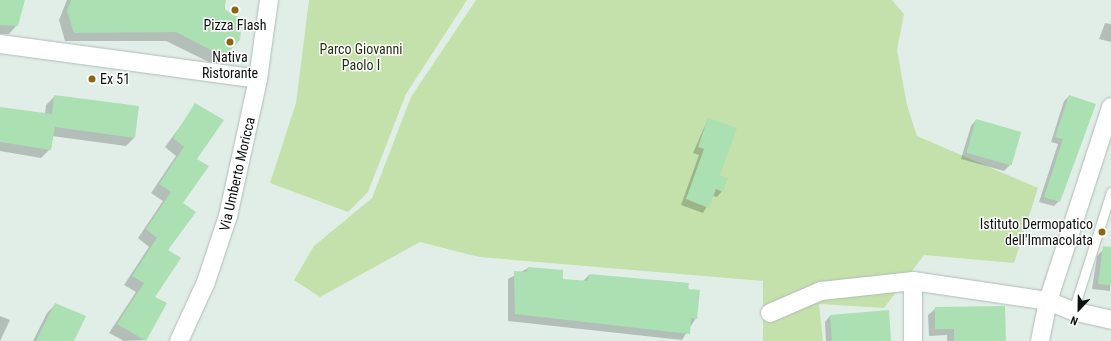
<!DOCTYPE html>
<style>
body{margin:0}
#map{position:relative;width:1111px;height:341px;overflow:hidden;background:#e1eee8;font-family:"Roboto Condensed",sans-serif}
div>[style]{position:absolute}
.green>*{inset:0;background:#c4e1ab}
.shadow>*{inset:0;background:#0003}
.building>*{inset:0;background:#aae0b2;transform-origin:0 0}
.roads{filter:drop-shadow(0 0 1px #afbcb6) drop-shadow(0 0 1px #afbcb6)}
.service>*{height:9px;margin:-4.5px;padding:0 4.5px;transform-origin:4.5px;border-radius:4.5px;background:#fff}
.minor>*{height:18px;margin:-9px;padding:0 9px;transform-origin:9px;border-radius:9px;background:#fff}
.dots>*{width:11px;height:11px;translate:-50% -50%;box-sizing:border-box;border:2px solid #fff;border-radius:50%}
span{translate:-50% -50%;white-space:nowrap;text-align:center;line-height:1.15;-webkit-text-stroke:3px #fff;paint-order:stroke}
.poi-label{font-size:14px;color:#0d110f}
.left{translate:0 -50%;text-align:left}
.right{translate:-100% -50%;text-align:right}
.park-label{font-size:14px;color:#1f3209}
.street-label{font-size:14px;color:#0d110f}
.north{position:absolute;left:1059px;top:289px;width:40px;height:40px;-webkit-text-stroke:3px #fff;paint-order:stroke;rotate:202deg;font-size:11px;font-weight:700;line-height:16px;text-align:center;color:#0d110f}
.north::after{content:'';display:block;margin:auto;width:14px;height:18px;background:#0d110f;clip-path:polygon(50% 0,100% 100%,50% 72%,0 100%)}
</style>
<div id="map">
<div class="green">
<div style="clip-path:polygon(309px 0,467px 0,406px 94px,368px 192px,348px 212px,270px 183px,296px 103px)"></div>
<div style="clip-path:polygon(476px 0,892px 0,904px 14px,897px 50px,907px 105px,917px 136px,1038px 188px,1014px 263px,924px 255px,884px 308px,819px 304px,823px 341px,763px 341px,763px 281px,479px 257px,420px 242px,320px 297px,294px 280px,314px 246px,372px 198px,411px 97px)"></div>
</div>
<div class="shadow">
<div style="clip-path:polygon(0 0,24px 0,17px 25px,9px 34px,0 34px)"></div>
<div style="clip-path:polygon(67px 0,225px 0,224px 56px,215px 65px,166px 41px,65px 41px,59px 20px)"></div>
<div style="clip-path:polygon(1105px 23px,1111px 24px,1111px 42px,1099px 39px)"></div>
<div style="clip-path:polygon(55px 96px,134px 138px,126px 146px,52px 136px,50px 149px,41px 158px,0 151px,0 108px,45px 114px,46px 105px)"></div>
<div style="clip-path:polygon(1069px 96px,1095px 104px,1059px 201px,1054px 206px,1039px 202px,1058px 144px,1051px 142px,1064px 101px)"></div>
<div style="clip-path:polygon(196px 105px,196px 159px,154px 297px,146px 340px,124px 341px,109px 333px,136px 292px,124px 285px,149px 247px,138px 238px,163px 201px,151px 193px,176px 156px,165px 147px)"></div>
<div style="clip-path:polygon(708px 119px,722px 191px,717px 197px,713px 196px,703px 213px,681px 205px,699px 155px,693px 153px)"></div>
<div style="clip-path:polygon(976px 120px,1010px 165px,1004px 171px,961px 159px,971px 126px)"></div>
<div style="clip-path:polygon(1103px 250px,1111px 251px,1110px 291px,1092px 289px,1097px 256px)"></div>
<div style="clip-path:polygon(528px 268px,562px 280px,582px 282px,589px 275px,687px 283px,696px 318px,682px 340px,508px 321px,508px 279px)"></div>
<div style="clip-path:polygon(55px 305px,73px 341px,33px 341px,47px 313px)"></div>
<div style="clip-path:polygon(936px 308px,1003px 341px,947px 341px,947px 335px,929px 336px,928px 315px)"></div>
<div style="clip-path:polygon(0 316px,10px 320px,0 341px)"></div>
<div style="clip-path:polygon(830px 316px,890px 341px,826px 341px,825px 322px)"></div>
</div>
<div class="building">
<div style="clip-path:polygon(0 0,25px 0,18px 26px,0 25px)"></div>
<div style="clip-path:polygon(71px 0,226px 0,224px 9px,242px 19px,240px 40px,224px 57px,176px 32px,74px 33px,67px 11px)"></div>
<div style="clip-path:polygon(54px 95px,139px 106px,135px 138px,55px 127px,51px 150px,0 142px,0 107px,52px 114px)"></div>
<div style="clip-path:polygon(1069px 95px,1096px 104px,1060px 202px,1044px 197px,1063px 139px,1055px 137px)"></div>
<div style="clip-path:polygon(195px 103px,224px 120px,197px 159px,209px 166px,183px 203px,196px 212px,168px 250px,181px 258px,155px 297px,167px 303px,146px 341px,117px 324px,144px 283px,132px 276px,157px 238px,146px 229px,171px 192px,159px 184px,184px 147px,173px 138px)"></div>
<div style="clip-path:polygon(708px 118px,737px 128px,720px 175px,728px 178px,723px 192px,716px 189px,709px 208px,686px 199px,704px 149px,698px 147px)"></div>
<div style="left:976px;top:119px;width:47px;height:35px;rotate:16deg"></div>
<div style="clip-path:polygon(1103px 246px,1111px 247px,1111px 285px,1098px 284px)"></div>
<div style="clip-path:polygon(528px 267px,563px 270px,563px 279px,588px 281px,589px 274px,689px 283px,688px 289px,700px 290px,697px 319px,691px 318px,690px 334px,515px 314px,514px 271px,527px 272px)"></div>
<div style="clip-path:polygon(55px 303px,86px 316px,74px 341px,36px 341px)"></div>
<div style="clip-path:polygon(1005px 306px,1006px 341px,954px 341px,954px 329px,935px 329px,935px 307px)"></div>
<div style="clip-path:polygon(889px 310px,891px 341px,832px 341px,830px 315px)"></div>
</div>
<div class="roads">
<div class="service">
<div style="left:1073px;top:311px;width:125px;rotate:-72.3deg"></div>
</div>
<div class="minor">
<div style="left:0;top:44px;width:260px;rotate:7.7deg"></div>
<div style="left:913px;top:281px;width:60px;rotate:90deg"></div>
<div style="left:770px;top:313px;width:56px;rotate:-23.3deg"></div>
<div style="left:821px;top:291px;width:93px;rotate:-6.2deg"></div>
<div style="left:913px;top:281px;width:136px;rotate:8.4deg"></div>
<div style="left:1048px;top:301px;width:27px;rotate:22deg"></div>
<div style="left:1073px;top:311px;width:39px;rotate:13deg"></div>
<div style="left:179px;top:341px;width:65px;rotate:-65.4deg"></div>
<div style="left:206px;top:282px;width:70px;rotate:-71.6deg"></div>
<div style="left:228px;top:216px;width:140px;rotate:-77.6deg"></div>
<div style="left:258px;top:79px;width:80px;rotate:-82.1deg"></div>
<div style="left:1040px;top:341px;width:41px;rotate:-78.7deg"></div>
<div style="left:1048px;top:301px;width:204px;rotate:-72deg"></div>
</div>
</div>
<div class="dots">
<div style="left:235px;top:10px;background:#90630d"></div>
<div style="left:230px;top:42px;background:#90630d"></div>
<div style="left:92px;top:79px;background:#90630d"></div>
<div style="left:1102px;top:232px;background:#90630d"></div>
</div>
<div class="poi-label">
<span style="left:235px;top:25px">Pizza Flash</span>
<span style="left:230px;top:65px">Nativa<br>Ristorante</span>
<span class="left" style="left:100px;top:79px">Ex 51</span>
<span class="right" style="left:1093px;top:232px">Istituto Dermopatico<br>dell'Immacolata</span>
</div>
<div class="park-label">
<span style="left:361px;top:57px">Parco Giovanni<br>Paolo I</span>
</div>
<div class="street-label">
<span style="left:237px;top:174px;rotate:-77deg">Via Umberto Moricca</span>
</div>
<div class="north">N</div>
</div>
